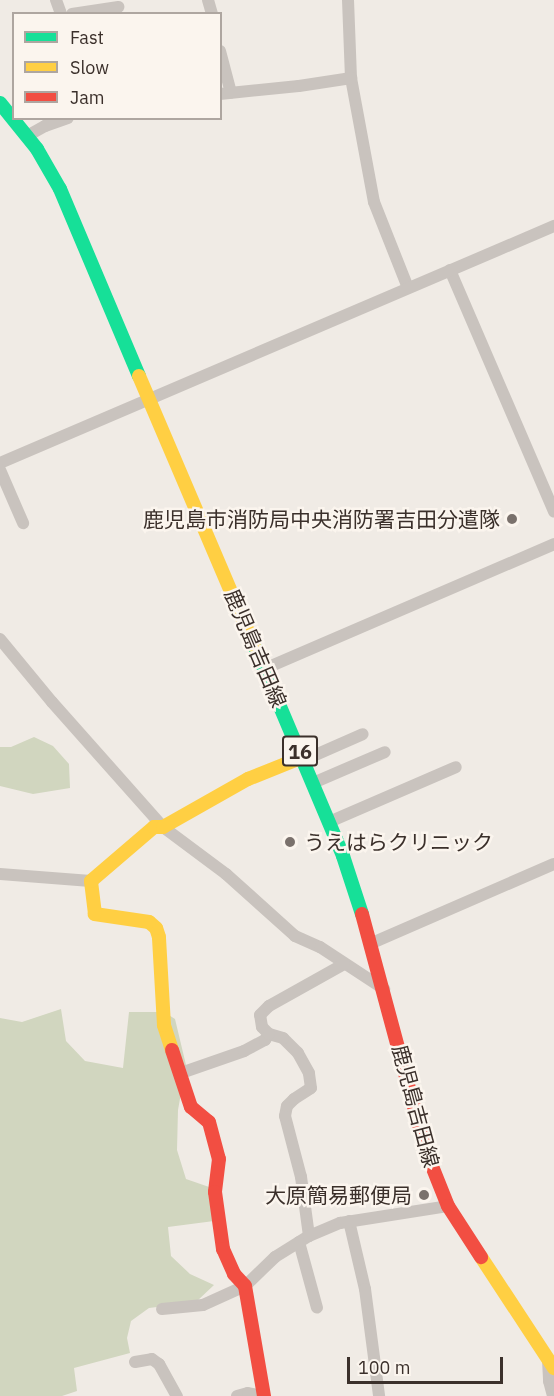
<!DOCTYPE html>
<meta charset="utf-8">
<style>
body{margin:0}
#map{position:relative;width:554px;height:1396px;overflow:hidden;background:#f0ebe5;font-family:"IBM Plex Sans","Noto Sans JP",sans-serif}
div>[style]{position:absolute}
.green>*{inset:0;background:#d1d6bf}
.street>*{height:12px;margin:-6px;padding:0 6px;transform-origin:6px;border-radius:6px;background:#c9c3be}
.fast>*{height:14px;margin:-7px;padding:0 7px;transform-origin:7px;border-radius:7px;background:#16e098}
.slow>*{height:14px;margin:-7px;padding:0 7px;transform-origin:7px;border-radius:7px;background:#ffcf43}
.jam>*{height:14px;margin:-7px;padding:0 7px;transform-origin:7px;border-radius:7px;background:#f24e42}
.dots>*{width:16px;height:16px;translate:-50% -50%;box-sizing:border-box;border:3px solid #fbf5ee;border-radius:50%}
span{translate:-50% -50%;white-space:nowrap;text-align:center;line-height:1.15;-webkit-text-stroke:5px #fbf5ee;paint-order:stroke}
.shield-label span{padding:2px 4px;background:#fbf5ee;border:2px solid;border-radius:4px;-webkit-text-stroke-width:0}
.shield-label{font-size:20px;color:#3b302b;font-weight:700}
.poi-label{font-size:21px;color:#3b302b}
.right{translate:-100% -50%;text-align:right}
.left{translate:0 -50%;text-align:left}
.street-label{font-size:21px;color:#3b302b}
.legend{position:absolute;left:12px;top:12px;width:210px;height:108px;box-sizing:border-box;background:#fbf5ee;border:2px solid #aea6a0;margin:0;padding:8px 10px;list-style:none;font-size:18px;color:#3b302b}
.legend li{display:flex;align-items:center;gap:12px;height:30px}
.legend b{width:30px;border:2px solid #aea6a0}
.scale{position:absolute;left:347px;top:1357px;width:156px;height:27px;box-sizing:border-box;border:3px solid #3b302b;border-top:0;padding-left:8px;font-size:18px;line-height:21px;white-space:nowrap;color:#3b302b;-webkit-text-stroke:4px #fbf5ee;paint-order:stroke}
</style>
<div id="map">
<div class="green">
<div style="clip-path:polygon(34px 737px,53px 746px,69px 764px,70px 788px,33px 794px,0 786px,0 747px,11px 747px)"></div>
<div style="clip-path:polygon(61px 1009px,66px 1041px,85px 1061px,123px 1068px,129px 1012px,164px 1012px,175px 1019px,186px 1065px,178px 1110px,177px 1150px,186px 1179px,212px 1188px,214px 1221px,168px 1227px,171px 1256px,190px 1274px,214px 1285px,196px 1302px,149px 1308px,131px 1321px,127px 1338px,130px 1353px,74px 1368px,77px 1391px,62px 1396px,0 1396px,0 1018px,22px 1022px)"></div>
</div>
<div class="street">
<div style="left:56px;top:0;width:15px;rotate:70deg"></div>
<div style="left:208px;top:0;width:15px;rotate:74deg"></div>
<div style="left:348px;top:0;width:78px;rotate:87.8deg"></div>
<div style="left:351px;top:78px;width:126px;rotate:79.5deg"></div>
<div style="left:374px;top:202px;width:92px;rotate:68.4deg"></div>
<div style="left:72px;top:14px;width:47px;rotate:-8.7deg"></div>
<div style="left:220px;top:51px;width:43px;rotate:75.3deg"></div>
<div style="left:220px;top:94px;width:79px;rotate:-5.8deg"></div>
<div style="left:299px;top:86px;width:53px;rotate:-8.7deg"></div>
<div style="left:27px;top:136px;width:21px;rotate:-29deg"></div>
<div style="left:45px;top:126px;width:24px;rotate:-19deg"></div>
<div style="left:450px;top:270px;width:263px;rotate:66.7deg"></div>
<div style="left:0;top:463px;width:603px;rotate:-23.16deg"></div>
<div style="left:0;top:470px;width:58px;rotate:66.5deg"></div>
<div style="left:0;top:639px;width:82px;rotate:50.5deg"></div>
<div style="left:52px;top:702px;width:167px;rotate:48.4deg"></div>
<div style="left:163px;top:827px;width:79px;rotate:36.7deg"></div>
<div style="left:226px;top:874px;width:93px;rotate:41.9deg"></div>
<div style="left:295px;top:936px;width:27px;rotate:24deg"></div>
<div style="left:320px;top:947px;width:77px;rotate:33.3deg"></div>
<div style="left:264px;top:669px;width:316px;rotate:-23.3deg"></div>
<div style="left:304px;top:760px;width:64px;rotate:-23.8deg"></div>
<div style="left:313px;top:783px;width:78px;rotate:-23.3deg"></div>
<div style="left:329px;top:822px;width:138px;rotate:-23.4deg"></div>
<div style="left:0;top:874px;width:91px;rotate:4.4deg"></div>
<div style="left:372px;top:943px;width:198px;rotate:-23.5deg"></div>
<div style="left:181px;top:1073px;width:67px;rotate:-19.2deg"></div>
<div style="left:244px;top:1051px;width:24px;rotate:-28deg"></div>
<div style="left:265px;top:1040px;width:7px;rotate:-56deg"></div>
<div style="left:349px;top:1221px;width:70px;rotate:76.8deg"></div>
<div style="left:365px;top:1289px;width:108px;rotate:82.5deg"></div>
<div style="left:309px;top:1236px;width:60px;rotate:-97.7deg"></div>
<div style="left:301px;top:1177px;width:63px;rotate:-104.7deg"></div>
<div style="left:285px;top:1116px;width:10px;rotate:-79deg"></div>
<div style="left:287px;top:1106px;width:10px;rotate:-45deg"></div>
<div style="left:294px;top:1099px;width:20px;rotate:-33deg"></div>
<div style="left:311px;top:1088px;width:15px;rotate:-98deg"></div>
<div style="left:309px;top:1073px;width:23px;rotate:-119deg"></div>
<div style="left:298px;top:1053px;width:21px;rotate:-135deg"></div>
<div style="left:283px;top:1038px;width:15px;rotate:-164deg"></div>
<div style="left:269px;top:1034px;width:10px;rotate:-135deg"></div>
<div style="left:262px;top:1027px;width:12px;rotate:-99deg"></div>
<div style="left:260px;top:1015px;width:13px;rotate:-45deg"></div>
<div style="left:269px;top:1006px;width:86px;rotate:-29.2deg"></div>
<div style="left:299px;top:1242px;width:68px;rotate:74.7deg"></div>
<div style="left:162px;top:1309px;width:41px;rotate:-5.6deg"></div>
<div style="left:203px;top:1305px;width:46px;rotate:-24.3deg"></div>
<div style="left:245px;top:1286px;width:42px;rotate:-44deg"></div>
<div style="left:275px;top:1257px;width:40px;rotate:-32deg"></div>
<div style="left:309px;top:1236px;width:34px;rotate:-23deg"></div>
<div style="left:340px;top:1223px;width:109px;rotate:-8.9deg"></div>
<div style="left:548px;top:1360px;width:21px;rotate:87deg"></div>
<div style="left:549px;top:1381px;width:16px;rotate:75deg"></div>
<div style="left:135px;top:1362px;width:17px;rotate:-10deg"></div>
<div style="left:152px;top:1359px;width:9px;rotate:36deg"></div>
<div style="left:159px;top:1364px;width:37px;rotate:61deg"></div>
<div style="left:237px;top:1396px;width:11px;rotate:-15deg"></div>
<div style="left:248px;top:1393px;width:14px;rotate:12deg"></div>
</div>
<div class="fast">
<div style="left:0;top:103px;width:59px;rotate:51.2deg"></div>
<div style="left:37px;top:149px;width:46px;rotate:60.1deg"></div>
<div style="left:60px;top:189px;width:203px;rotate:67.1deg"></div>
<div style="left:254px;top:645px;width:229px;rotate:67.1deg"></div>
<div style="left:343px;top:856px;width:61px;rotate:71.9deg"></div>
</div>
<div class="slow">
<div style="left:139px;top:376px;width:293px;rotate:66.9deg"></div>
<div style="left:172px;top:1050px;width:26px;rotate:-108deg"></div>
<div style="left:164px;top:1025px;width:88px;rotate:-93.3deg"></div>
<div style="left:159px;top:937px;width:9px;rotate:-108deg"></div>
<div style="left:156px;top:928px;width:9px;rotate:-139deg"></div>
<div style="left:149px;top:922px;width:55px;rotate:-171.6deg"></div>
<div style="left:95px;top:914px;width:33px;rotate:-97deg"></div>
<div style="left:91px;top:881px;width:83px;rotate:-40.6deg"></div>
<div style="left:154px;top:827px;width:9px"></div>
<div style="left:163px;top:827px;width:98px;rotate:-29.5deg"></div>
<div style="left:248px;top:779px;width:59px;rotate:-21.8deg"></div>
<div style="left:481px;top:1257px;width:133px;rotate:56.7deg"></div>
</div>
<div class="jam">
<div style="left:362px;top:914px;width:245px;rotate:74.9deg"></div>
<div style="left:426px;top:1151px;width:59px;rotate:68.2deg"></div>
<div style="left:448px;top:1206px;width:61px;rotate:57.1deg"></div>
<div style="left:172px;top:1050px;width:60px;rotate:71.6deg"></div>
<div style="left:191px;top:1107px;width:23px;rotate:40deg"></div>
<div style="left:209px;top:1122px;width:38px;rotate:75deg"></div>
<div style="left:219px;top:1159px;width:33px;rotate:97deg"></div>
<div style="left:215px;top:1192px;width:58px;rotate:82deg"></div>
<div style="left:223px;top:1249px;width:27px;rotate:66deg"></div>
<div style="left:234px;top:1274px;width:16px;rotate:47deg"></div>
<div style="left:245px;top:1286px;width:112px;rotate:80.2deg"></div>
</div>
<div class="dots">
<div style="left:512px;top:519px;background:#7a716c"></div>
<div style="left:290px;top:842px;background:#7a716c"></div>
<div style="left:424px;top:1195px;background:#7a716c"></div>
</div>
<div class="shield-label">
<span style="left:300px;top:751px">16</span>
</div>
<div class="poi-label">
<span class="right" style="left:500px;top:519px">鹿児島市消防局中央消防署吉田分遣隊</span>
<span class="left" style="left:304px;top:842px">うえはらクリニック</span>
<span class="right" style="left:412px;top:1195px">大原簡易郵便局</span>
</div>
<div class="street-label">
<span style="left:256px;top:648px;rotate:67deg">鹿児島吉田線</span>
<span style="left:416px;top:1106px;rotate:75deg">鹿児島吉田線</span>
</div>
<ul class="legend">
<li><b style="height:8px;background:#16e098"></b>Fast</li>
<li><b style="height:8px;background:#ffcf43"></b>Slow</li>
<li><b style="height:8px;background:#f24e42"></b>Jam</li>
</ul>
<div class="scale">100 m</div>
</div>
